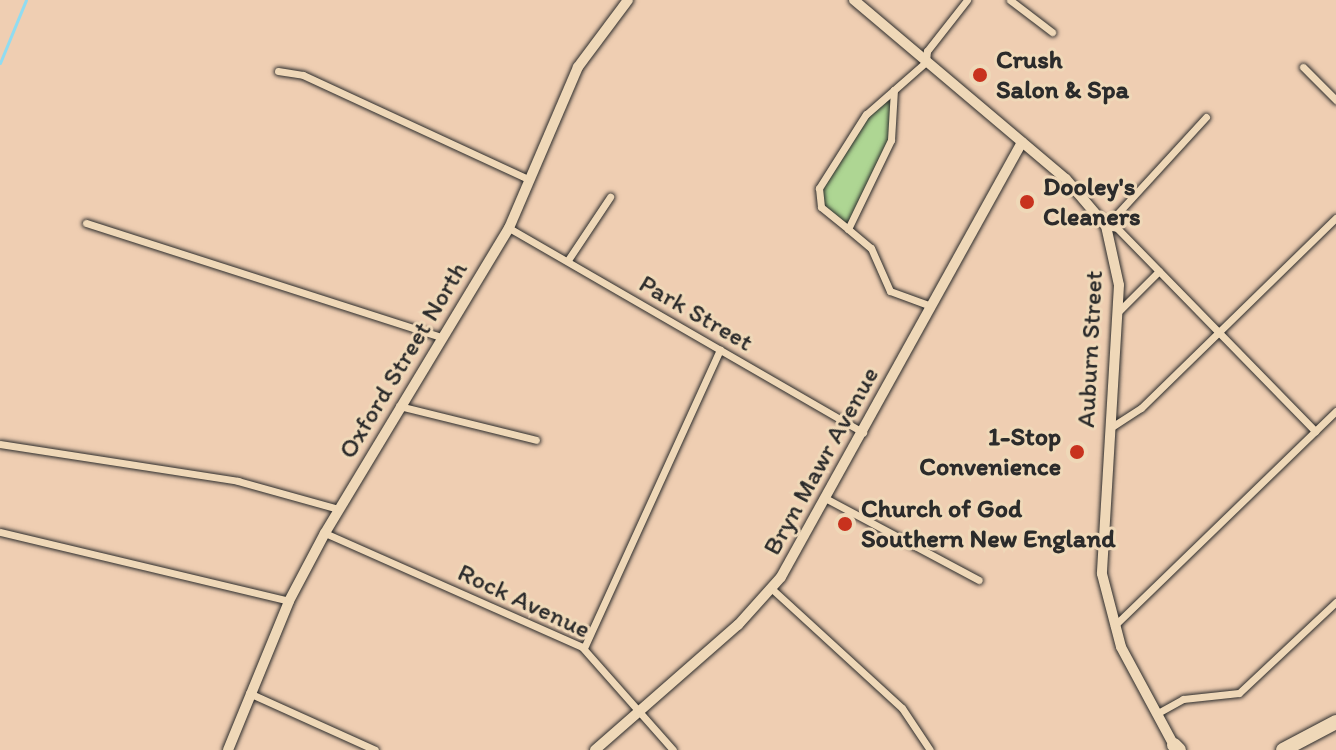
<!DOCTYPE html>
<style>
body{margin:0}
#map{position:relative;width:1336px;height:750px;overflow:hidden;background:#efceb2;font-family:Itim,sans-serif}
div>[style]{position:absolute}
.green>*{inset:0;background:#aed693}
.stream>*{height:3px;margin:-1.5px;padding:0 1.5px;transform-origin:1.5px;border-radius:1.5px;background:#90dcf1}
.roads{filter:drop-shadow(0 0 2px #2b2b2b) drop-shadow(0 0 2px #2b2b2b)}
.street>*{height:7px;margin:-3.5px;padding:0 3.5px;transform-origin:3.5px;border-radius:3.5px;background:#efd8b8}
.secondary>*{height:10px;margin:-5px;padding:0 5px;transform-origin:5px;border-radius:5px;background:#efd8b8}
.highway>*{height:14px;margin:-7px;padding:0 7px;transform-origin:7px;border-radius:7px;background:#efd8b8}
.dots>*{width:22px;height:22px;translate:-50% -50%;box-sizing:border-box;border:4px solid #efd8b8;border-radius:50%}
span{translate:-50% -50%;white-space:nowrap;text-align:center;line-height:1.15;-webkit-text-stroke:6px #efd8b8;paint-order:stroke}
.poi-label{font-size:26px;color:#2b2b2b;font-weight:700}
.left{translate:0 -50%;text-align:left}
.right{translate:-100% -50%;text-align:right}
.street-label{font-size:26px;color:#2b2b2b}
</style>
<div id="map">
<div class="green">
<div style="clip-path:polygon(894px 90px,895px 126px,848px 229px,819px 204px,821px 182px,868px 111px)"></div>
</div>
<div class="stream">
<div style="left:0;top:63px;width:68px;rotate:-67.6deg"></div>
</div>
<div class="roads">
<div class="street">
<div style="left:1010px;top:0;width:53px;rotate:37.3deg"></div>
<div style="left:1303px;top:67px;width:47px;rotate:45deg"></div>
<div style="left:278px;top:71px;width:25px;rotate:9deg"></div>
<div style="left:303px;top:75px;width:250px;rotate:24.8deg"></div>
<div style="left:894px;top:90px;width:37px;rotate:139deg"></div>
<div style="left:866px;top:114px;width:88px;rotate:122.4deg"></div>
<div style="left:819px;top:188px;width:19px;rotate:84deg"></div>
<div style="left:821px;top:207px;width:35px;rotate:39deg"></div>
<div style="left:848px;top:229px;width:99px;rotate:-64.2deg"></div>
<div style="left:891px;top:140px;width:50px;rotate:-86.6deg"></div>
<div style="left:894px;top:90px;width:43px;rotate:-41.2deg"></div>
<div style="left:926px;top:62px;width:11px;rotate:-85deg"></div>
<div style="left:927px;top:51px;width:65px;rotate:-51.9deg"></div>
<div style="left:1206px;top:117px;width:148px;rotate:132.5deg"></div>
<div style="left:1106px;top:226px;width:11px;rotate:10deg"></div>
<div style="left:1117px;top:228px;width:284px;rotate:45.7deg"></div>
<div style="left:86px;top:223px;width:373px;rotate:17.8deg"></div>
<div style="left:509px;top:228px;width:409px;rotate:30deg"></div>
<div style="left:848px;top:229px;width:30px;rotate:40deg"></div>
<div style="left:871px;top:248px;width:47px;rotate:66.2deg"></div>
<div style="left:890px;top:291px;width:44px;rotate:20.1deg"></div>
<div style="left:568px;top:260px;width:76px;rotate:-56.3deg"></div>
<div style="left:1118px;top:312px;width:58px;rotate:-45deg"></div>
<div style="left:399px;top:406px;width:141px;rotate:13.9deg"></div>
<div style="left:1110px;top:428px;width:37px;rotate:-33deg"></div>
<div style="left:1141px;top:408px;width:272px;rotate:-44.3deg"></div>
<div style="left:0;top:444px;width:241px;rotate:8.8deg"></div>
<div style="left:238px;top:481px;width:104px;rotate:15.6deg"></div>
<div style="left:827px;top:499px;width:172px;rotate:28.1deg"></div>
<div style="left:0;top:532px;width:297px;rotate:13.4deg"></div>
<div style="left:325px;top:533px;width:281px;rotate:23.9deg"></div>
<div style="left:582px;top:647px;width:137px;rotate:48.5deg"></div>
<div style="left:772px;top:589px;width:176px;rotate:42.5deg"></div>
<div style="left:902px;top:708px;width:50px;rotate:56.3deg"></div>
<div style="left:1114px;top:626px;width:309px;rotate:-44.1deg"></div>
<div style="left:584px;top:648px;width:328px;rotate:-65.5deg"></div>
<div style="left:249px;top:693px;width:138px;rotate:24.3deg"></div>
<div style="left:1156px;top:714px;width:31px;rotate:-29deg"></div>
<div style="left:1183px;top:699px;width:56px;rotate:-6.1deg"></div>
<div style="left:1239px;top:693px;width:133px;rotate:-43.2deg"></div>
</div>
<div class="secondary">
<div style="left:854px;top:0;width:277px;rotate:40.2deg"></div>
<div style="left:1066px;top:179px;width:62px;rotate:49.6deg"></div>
<div style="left:1106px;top:226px;width:60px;rotate:77.6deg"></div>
<div style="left:1119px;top:285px;width:289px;rotate:93.4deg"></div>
<div style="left:1102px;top:574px;width:75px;rotate:75.4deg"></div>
<div style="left:1121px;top:647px;width:116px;rotate:61.7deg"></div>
<div style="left:228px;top:750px;width:161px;rotate:-67.7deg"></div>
<div style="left:289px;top:601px;width:77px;rotate:-62.1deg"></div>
<div style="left:325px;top:533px;width:356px;rotate:-58.9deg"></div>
<div style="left:509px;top:228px;width:175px;rotate:-66.8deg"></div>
<div style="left:578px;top:67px;width:84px;rotate:-53.3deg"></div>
<div style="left:595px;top:750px;width:190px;rotate:-41.2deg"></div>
<div style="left:738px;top:625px;width:64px;rotate:-48.1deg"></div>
<div style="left:781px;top:577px;width:497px;rotate:-61deg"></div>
</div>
<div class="highway">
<div style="left:1174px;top:745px;width:7px;rotate:45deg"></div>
<div style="left:1283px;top:750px;width:60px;rotate:-27.8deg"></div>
</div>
</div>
<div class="dots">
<div style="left:980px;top:75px;background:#c8321e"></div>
<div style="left:1027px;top:202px;background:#c8321e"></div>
<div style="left:1077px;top:452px;background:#c8321e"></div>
<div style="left:845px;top:524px;background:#c8321e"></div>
</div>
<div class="poi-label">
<span class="left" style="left:996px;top:75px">Crush<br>Salon &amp; Spa</span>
<span class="left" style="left:1043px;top:202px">Dooley's<br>Cleaners</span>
<span class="right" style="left:1061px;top:452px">1-Stop<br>Convenience</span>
<span class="left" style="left:861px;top:524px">Church of God<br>Southern New England</span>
</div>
<div class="street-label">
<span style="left:696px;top:313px;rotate:30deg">Park Street</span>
<span style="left:1090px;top:349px;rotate:-87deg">Auburn Street</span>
<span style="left:403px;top:360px;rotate:-59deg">Oxford Street North</span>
<span style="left:821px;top:461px;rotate:-61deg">Bryn Mawr Avenue</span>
<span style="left:524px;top:601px;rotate:25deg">Rock Avenue</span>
</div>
</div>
